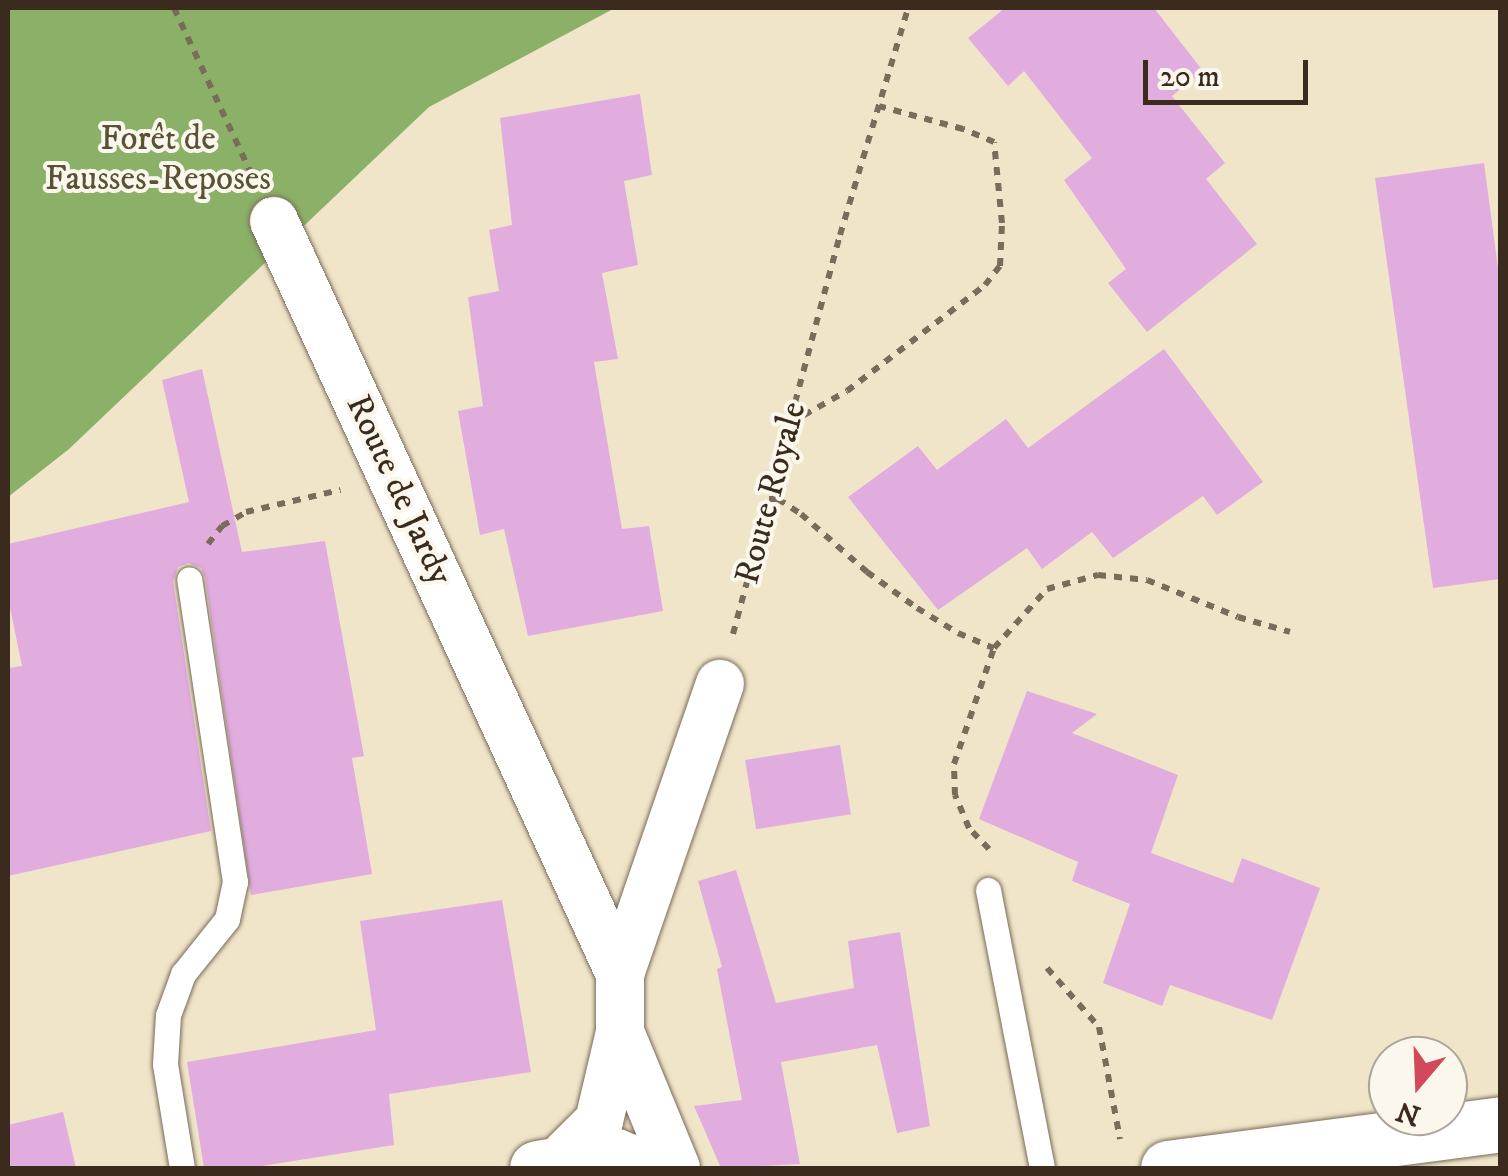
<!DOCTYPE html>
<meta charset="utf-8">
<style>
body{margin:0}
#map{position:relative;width:1508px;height:1176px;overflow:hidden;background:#f0e5c9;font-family:"IM FELL DW Pica",serif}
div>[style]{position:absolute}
.forest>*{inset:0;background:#8ab167}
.building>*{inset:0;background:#e1addf;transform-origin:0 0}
.path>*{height:6px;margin-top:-3px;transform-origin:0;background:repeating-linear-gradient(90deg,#7a6b5a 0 8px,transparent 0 16px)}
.roads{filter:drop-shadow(0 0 2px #7a6b5a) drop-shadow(0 0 2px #7a6b5a)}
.lane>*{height:25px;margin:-12.5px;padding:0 12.5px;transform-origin:12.5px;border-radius:12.5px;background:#fff}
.street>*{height:48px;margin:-24px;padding:0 24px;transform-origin:24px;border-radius:24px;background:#fff}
.secondary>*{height:55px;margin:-27.5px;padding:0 27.5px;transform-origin:27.5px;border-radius:27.5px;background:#fff}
span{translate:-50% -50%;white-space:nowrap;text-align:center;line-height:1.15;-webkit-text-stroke:8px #fbf7ec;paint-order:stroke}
.park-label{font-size:35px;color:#585334}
.street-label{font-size:35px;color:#3b2a1e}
.frame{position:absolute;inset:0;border:10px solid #3b2a1e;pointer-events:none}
.north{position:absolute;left:1368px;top:1036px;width:100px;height:100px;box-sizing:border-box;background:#fbf7ec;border:2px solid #aea59a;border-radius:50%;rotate:199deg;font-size:28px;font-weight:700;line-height:40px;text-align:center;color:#3b2a1e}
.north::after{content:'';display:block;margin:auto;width:35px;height:45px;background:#d1495b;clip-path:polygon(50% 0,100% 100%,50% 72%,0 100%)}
.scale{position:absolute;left:1143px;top:60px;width:165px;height:45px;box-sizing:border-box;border:5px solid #3b2a1e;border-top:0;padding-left:12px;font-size:30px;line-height:35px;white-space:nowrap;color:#3b2a1e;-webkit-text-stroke:8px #fbf7ec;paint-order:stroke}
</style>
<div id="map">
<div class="forest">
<div style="clip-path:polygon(8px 8px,615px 8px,429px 107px,69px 449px,8px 497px)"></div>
</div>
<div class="building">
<div style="clip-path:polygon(1005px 8px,1154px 8px,1203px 71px,1172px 96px,1225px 163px,1206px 179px,1257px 244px,1147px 332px,1108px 283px,1126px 269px,1064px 180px,1092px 158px,1024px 71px,1008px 86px,968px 38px)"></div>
<div style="clip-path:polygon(640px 94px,652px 175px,624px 181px,638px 265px,602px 273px,618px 359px,594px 362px,622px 529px,649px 526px,663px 611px,528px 636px,504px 529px,480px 535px,458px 411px,483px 406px,468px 297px,499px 291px,489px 230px,512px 225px,500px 118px)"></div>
<div style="clip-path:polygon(1484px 163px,1500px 283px,1500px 579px,1433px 588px,1375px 178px)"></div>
<div style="clip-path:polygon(1164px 349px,1263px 482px,1217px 515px,1203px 496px,1113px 558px,1092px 532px,1042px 569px,1027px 548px,938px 610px,848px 497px,918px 446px,937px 470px,1006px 419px,1028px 448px)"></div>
<div style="clip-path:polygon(202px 369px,242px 552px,325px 541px,364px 756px,352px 758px,372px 874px,251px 895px,205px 577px,201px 568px,188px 563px,178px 567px,173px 581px,211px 831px,8px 876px,8px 668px,22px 666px,8px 598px,8px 544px,189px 502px,162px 380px)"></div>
<div style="clip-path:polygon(1027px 691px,1097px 714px,1072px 733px,1178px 775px,1151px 853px,1233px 883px,1242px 858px,1320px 888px,1272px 1020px,1170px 985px,1162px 1006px,1103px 983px,1130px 904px,1072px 881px,1078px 862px,979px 819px)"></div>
<div style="left:840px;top:745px;width:70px;height:96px;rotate:81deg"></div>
<div style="clip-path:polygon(736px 870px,776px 1003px,854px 988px,848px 941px,900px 932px,930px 1126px,897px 1133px,877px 1045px,781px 1062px,800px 1164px,721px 1168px,694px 1106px,742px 1100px,717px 969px,722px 967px,698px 881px)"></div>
<div style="clip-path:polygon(502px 900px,531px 1072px,389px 1094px,394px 1145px,250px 1168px,204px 1168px,187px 1062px,376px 1030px,360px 921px)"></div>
<div style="clip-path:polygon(63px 1112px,76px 1168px,8px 1168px,8px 1125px)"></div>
</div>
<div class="path">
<div style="left:174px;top:8px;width:184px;rotate:65deg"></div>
<div style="left:790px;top:423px;width:65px;rotate:-29.3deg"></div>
<div style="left:847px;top:391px;width:174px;rotate:-37.5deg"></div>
<div style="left:985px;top:285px;width:24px;rotate:-52deg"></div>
<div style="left:1000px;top:266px;width:43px;rotate:-87.3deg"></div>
<div style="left:1002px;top:223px;width:81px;rotate:-95.6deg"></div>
<div style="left:994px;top:142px;width:34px;rotate:-157deg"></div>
<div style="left:963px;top:129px;width:87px;rotate:-164.7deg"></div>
<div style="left:769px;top:499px;width:9px"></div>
<div style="left:778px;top:499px;width:27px;rotate:33deg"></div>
<div style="left:801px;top:514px;width:88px;rotate:41.3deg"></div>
<div style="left:867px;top:572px;width:62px;rotate:35.8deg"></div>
<div style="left:917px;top:608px;width:48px;rotate:31.4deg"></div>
<div style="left:958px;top:633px;width:39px;rotate:23deg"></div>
<div style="left:208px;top:544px;width:23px;rotate:-52deg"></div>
<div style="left:222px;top:526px;width:28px;rotate:-30deg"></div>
<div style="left:246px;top:512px;width:97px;rotate:-13.2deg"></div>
<div style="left:733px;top:634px;width:413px;rotate:-75deg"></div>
<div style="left:840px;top:235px;width:237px;rotate:-73.3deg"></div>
<div style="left:989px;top:849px;width:29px;rotate:-134deg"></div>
<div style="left:969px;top:828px;width:36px;rotate:-113deg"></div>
<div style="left:955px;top:795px;width:31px;rotate:-92deg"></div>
<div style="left:954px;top:764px;width:123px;rotate:-71deg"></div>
<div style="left:994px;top:648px;width:79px;rotate:-48.1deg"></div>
<div style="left:1047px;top:589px;width:53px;rotate:-15.4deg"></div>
<div style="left:1098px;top:575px;width:49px;rotate:5.8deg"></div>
<div style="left:1147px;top:580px;width:98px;rotate:22.1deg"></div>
<div style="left:1238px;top:617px;width:54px;rotate:16.1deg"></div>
<div style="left:1047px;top:968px;width:79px;rotate:48.6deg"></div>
<div style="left:1099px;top:1027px;width:114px;rotate:79.4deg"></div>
</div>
<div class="roads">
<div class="lane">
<div style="left:988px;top:890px;width:283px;rotate:79deg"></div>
<div style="left:182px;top:1168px;width:105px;rotate:-99.3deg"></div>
<div style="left:165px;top:1064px;width:49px;rotate:-86.5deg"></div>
<div style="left:168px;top:1015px;width:44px;rotate:-69.9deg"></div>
<div style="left:183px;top:974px;width:70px;rotate:-51.3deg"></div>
<div style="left:227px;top:919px;width:38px;rotate:-78deg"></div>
<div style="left:235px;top:882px;width:306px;rotate:-98.6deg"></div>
</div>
<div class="street">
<div style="left:274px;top:221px;width:829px;rotate:65.32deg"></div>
<div style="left:620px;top:1032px;width:147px;rotate:67.6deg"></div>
<div style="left:556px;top:1164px;width:61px;rotate:-45deg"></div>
<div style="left:599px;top:1121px;width:91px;rotate:-76.7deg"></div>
<div style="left:620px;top:1032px;width:58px;rotate:-90deg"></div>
<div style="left:620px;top:974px;width:307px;rotate:-71deg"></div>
</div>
<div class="secondary">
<div style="left:537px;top:1168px;width:77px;rotate:-9.7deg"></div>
<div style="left:613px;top:1155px;width:35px;rotate:22deg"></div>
<div style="left:1168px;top:1168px;width:335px;rotate:-7.5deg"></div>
</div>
</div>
<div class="park-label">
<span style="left:158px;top:159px">Forêt de<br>Fausses-Reposes</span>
</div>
<div class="street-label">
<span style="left:399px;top:490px;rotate:65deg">Route de Jardy</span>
<span style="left:771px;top:493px;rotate:-75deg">Route Royale</span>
</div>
<div class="frame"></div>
<div class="north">N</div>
<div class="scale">20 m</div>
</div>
